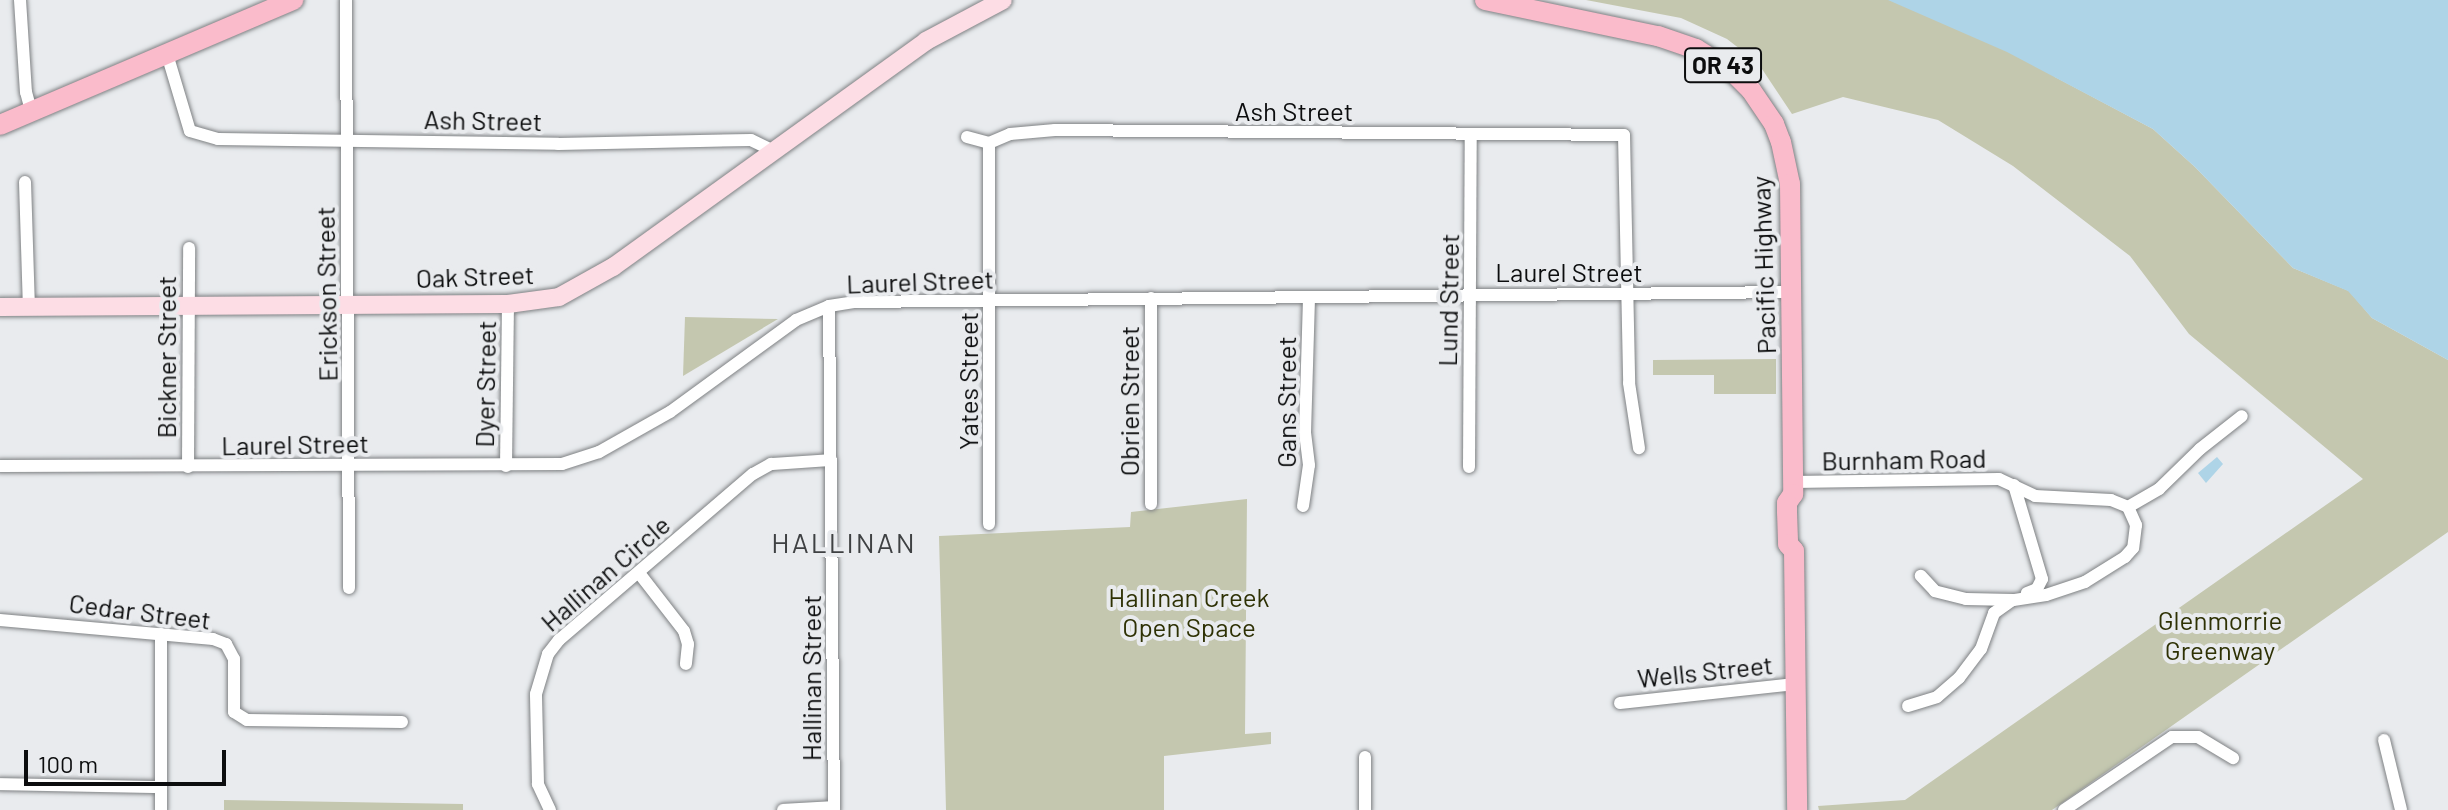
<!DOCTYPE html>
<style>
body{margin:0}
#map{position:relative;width:2448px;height:810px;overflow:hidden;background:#e9ebee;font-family:Barlow,sans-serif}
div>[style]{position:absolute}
.green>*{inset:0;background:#c4c7af}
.water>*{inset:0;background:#aed4e7}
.roads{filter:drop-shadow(0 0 2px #7e8183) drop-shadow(0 0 2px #7e8183)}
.street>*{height:12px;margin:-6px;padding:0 6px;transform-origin:6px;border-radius:6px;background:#fff}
.secondary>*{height:18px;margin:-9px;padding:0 9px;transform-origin:9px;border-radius:9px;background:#fddde5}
.primary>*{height:20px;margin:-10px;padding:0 10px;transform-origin:10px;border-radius:10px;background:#fabbcb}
span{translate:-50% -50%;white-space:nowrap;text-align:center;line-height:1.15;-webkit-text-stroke:8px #e9ebee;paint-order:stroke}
.shield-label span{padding:2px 6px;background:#e9ebee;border:2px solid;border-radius:6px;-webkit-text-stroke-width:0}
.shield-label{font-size:24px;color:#0c0d0e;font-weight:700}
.street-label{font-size:26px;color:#0c0d0e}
.park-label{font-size:26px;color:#2e3104}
.neighbourhood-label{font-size:28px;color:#3f4143;letter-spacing:2px}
.scale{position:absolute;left:24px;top:750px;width:202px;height:36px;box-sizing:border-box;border:4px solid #0c0d0e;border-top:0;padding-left:10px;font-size:24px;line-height:28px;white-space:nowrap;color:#0c0d0e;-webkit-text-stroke:6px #e9ebee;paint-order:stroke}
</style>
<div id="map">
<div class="green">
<div style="clip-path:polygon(1586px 0,1892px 0,2018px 47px,2055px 77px,2153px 129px,2195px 167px,2293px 268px,2349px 291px,2372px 318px,2448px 360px,2448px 532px,2052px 810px,1819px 810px,1818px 806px,1905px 800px,2363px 479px,2189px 334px,2130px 256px,2013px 166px,1938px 120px,1843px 97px,1792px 114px,1758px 63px,1727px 39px,1681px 18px)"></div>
<div style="clip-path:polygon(685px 317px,778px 319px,683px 376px)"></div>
<div style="clip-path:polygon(1776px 359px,1776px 394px,1714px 394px,1714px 375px,1653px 375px,1653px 360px)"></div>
<div style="clip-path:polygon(1247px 499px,1245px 734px,1271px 732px,1271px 744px,1164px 756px,1164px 810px,946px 810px,939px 536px,1130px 527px,1131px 512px)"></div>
<div style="clip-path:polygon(224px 800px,463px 804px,463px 810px,224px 810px)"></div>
</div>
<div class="water">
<div style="clip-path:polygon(1888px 0,2448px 0,2448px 360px,2372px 318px,2348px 291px,2293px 268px,2195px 167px,2153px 129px,2007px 52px)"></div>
<div style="clip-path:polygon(2217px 457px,2223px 464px,2206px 483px,2198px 473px)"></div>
</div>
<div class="roads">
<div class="street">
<div style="left:20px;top:0;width:92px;rotate:86.3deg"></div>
<div style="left:26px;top:92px;width:20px;rotate:75deg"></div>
<div style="left:346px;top:0;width:588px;rotate:89.71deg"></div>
<div style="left:167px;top:54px;width:80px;rotate:73.4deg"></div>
<div style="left:190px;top:131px;width:29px;rotate:16deg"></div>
<div style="left:218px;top:139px;width:340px;rotate:0.8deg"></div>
<div style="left:558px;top:144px;width:193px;rotate:-1.2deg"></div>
<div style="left:751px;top:140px;width:25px;rotate:26deg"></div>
<div style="left:967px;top:137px;width:23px;rotate:15deg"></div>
<div style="left:989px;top:143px;width:23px;rotate:-23deg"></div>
<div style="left:1010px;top:134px;width:45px;rotate:-5.1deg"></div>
<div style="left:1055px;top:130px;width:569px;rotate:0.5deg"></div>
<div style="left:1624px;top:135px;width:248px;rotate:88.8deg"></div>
<div style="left:1629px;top:383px;width:66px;rotate:81.3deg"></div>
<div style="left:989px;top:143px;width:381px;rotate:90deg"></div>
<div style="left:25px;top:182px;width:124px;rotate:88.2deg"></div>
<div style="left:1151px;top:298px;width:206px;rotate:90deg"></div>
<div style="left:829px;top:306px;width:504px;rotate:89.43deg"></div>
<div style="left:0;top:466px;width:562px;rotate:-0.2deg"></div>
<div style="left:562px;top:464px;width:39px;rotate:-18deg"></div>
<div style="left:599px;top:452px;width:81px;rotate:-29.4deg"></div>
<div style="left:670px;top:412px;width:156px;rotate:-36.1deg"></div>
<div style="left:796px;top:320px;width:36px;rotate:-23deg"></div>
<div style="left:829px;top:306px;width:25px;rotate:-9deg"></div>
<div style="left:854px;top:302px;width:937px;rotate:-0.61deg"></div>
<div style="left:506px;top:466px;width:162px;rotate:-89.3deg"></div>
<div style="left:188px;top:467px;width:219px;rotate:-89.7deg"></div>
<div style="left:1469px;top:467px;width:333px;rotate:-89.7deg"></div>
<div style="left:1793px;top:482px;width:206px;rotate:-0.8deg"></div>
<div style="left:1999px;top:479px;width:40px;rotate:25deg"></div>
<div style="left:2035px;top:496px;width:76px;rotate:3deg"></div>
<div style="left:2111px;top:500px;width:18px;rotate:22deg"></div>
<div style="left:2128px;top:507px;width:20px;rotate:66deg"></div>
<div style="left:2136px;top:525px;width:23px;rotate:97deg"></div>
<div style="left:2133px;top:548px;width:12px;rotate:132deg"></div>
<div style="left:2125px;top:557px;width:47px;rotate:148deg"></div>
<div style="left:2085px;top:582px;width:41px;rotate:161.6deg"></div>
<div style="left:2046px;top:595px;width:33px;rotate:171deg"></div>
<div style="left:2013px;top:600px;width:47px;rotate:-178.8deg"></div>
<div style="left:1966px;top:599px;width:32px;rotate:-166deg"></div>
<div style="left:1935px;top:591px;width:21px;rotate:-133deg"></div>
<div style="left:2014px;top:485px;width:98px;rotate:73.4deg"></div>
<div style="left:2042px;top:579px;width:11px;rotate:117deg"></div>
<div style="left:2037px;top:589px;width:11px;rotate:158deg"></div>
<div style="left:1303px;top:506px;width:41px;rotate:-81.7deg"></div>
<div style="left:1309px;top:465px;width:32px;rotate:-97deg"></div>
<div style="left:1305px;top:433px;width:136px;rotate:-88.3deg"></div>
<div style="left:2128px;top:507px;width:36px;rotate:-30deg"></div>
<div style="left:2159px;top:489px;width:57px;rotate:-44.3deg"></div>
<div style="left:2200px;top:449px;width:53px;rotate:-38.2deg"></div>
<div style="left:639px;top:573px;width:73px;rotate:52.2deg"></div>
<div style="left:684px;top:631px;width:14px;rotate:73deg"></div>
<div style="left:688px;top:644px;width:20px;rotate:96deg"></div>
<div style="left:0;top:620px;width:214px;rotate:5.1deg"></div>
<div style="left:213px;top:639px;width:14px;rotate:21deg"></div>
<div style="left:226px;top:644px;width:17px;rotate:62deg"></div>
<div style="left:234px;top:659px;width:53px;rotate:90deg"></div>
<div style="left:234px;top:712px;width:15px;rotate:32deg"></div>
<div style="left:247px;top:720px;width:155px;rotate:0.7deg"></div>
<div style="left:1620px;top:703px;width:176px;rotate:-6.2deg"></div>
<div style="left:1908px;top:706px;width:30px;rotate:-17deg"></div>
<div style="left:1937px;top:697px;width:29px;rotate:-41deg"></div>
<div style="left:1959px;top:678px;width:36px;rotate:-53deg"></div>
<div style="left:1981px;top:649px;width:38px;rotate:-70deg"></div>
<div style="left:1994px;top:613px;width:21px;rotate:-35deg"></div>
<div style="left:2384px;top:740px;width:72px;rotate:76.3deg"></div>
<div style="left:0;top:784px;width:160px;rotate:1.1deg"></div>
<div style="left:161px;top:810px;width:176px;rotate:-90deg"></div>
<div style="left:550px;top:810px;width:29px;rotate:-115deg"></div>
<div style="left:538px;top:784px;width:90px;rotate:-91.3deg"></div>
<div style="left:536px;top:694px;width:42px;rotate:-73.3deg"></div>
<div style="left:548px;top:654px;width:18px;rotate:-52deg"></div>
<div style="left:559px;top:640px;width:255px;rotate:-40.6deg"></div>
<div style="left:753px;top:474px;width:21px;rotate:-29deg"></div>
<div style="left:771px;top:464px;width:60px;rotate:-3.8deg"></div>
<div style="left:783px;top:810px;width:51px;rotate:-3.4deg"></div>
<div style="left:1365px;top:810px;width:53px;rotate:-90deg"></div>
<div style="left:2064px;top:810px;width:130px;rotate:-34.1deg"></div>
<div style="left:2172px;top:737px;width:26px"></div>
<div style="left:2198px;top:737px;width:41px;rotate:31deg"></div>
</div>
<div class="secondary">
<div style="left:0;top:307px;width:508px;rotate:-0.34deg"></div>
<div style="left:508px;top:304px;width:51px;rotate:-7.8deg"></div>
<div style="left:559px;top:297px;width:62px;rotate:-29.1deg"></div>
<div style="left:613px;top:267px;width:386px;rotate:-35.8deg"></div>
<div style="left:926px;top:41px;width:87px;rotate:-28deg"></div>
</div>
<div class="primary">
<div style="left:1485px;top:0;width:177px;rotate:11.8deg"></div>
<div style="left:1658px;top:36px;width:40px;rotate:18.9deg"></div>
<div style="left:1696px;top:49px;width:45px;rotate:32.3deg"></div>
<div style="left:1734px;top:73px;width:24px;rotate:45deg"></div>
<div style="left:1751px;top:90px;width:41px;rotate:55.9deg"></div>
<div style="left:1774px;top:124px;width:19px;rotate:69deg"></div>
<div style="left:1781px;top:142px;width:43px;rotate:77.9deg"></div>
<div style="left:1790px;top:184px;width:310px;rotate:89.4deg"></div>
<div style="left:1793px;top:494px;width:11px;rotate:124deg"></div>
<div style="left:1787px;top:503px;width:9px;rotate:90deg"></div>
<div style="left:1787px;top:512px;width:32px;rotate:88deg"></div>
<div style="left:1788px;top:544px;width:9px;rotate:49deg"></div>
<div style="left:1794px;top:551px;width:259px;rotate:89.3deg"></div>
<div style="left:0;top:125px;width:319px;rotate:-23.1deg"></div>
</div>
</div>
<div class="shield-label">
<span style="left:1723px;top:65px">OR 43</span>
</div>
<div class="street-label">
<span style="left:1294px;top:111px">Ash Street</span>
<span style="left:483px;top:120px;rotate:1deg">Ash Street</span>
<span style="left:1763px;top:265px;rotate:-92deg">Pacific Highway</span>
<span style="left:1569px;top:272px">Laurel Street</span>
<span style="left:475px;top:276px;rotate:-2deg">Oak Street</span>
<span style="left:920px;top:281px;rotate:-2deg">Laurel Street</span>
<span style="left:326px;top:294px;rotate:-91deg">Erickson Street</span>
<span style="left:1448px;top:300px;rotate:-89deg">Lund Street</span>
<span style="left:166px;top:357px;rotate:-90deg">Bickner Street</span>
<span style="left:968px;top:381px;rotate:-90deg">Yates Street</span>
<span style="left:485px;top:384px;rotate:-89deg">Dyer Street</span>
<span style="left:1129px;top:401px;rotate:-90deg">Obrien Street</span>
<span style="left:1286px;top:402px;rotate:-90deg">Gans Street</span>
<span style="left:295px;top:444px;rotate:-1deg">Laurel Street</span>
<span style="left:1904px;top:459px;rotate:-1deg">Burnham Road</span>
<span style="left:605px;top:573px;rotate:-41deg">Hallinan Circle</span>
<span style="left:140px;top:611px;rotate:7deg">Cedar Street</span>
<span style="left:1705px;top:671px;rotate:-6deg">Wells Street</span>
<span style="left:811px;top:678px;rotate:-90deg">Hallinan Street</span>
</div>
<div class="park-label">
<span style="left:1189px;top:612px">Hallinan Creek<br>Open Space</span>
<span style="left:2220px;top:635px">Glenmorrie<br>Greenway</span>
</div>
<div class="neighbourhood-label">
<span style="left:844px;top:542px">HALLINAN</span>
</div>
<div class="scale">100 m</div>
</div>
